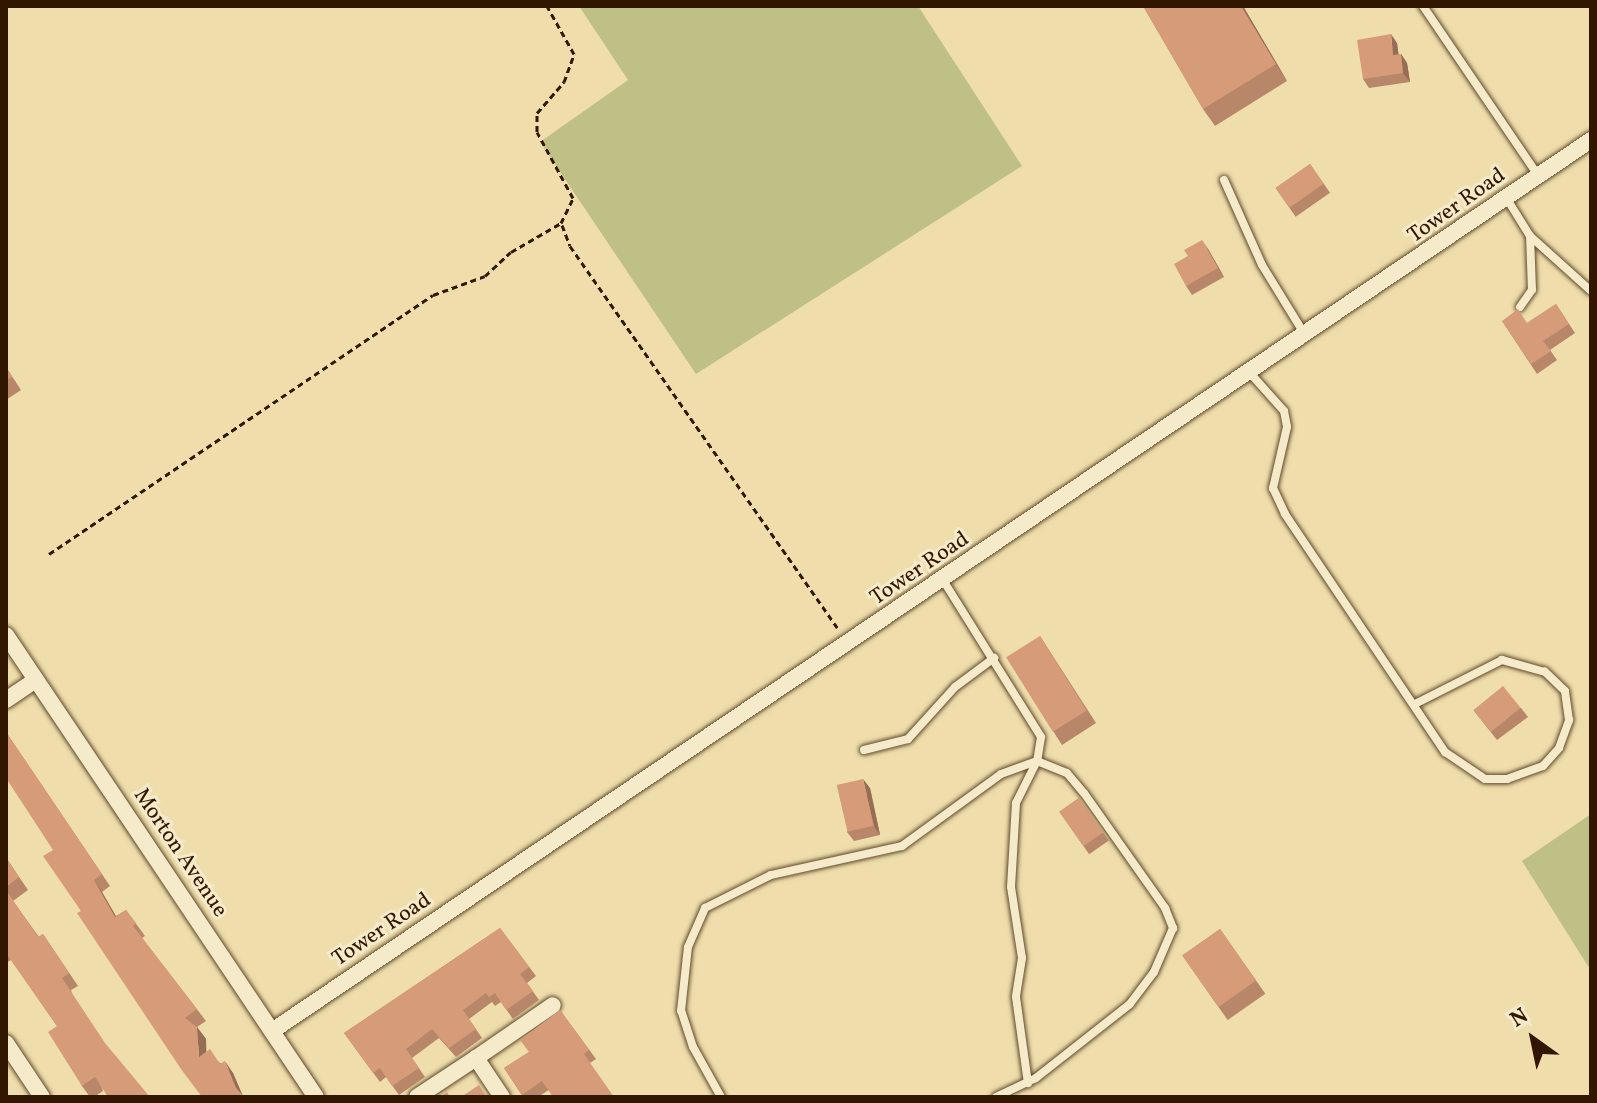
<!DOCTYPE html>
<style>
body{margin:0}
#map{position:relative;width:1597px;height:1103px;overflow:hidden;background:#efdeac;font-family:Vollkorn,serif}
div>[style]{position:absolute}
.green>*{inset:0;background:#bec086}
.path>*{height:3px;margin-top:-1.5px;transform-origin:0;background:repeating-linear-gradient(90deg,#321700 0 6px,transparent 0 10px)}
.roads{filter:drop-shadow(0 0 2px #61492b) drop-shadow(0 0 2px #61492b)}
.service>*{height:8px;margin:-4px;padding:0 4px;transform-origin:4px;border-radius:4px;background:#f5eac9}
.minor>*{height:16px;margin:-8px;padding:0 8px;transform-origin:8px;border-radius:8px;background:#f5eac9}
.wall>*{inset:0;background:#b88669;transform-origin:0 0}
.shaded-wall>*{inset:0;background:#966d55}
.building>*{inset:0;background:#d69c7a;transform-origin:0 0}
span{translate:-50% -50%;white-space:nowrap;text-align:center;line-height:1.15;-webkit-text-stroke:6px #f5eac9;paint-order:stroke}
.street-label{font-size:22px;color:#321700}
.frame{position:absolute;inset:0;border:8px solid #321700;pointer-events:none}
.north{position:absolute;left:1493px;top:999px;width:80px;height:80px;-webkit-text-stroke:6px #f5eac9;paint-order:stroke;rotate:327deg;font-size:22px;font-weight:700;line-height:32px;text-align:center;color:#321700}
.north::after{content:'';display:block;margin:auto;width:28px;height:36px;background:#321700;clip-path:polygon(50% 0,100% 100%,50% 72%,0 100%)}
</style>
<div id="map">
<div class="green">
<div style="clip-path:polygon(579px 6px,918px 6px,1022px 166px,696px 374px,540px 142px,628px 80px)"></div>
<div style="clip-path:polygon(1591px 814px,1591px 971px,1522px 861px)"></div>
</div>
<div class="path">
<div style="left:562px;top:225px;width:22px;rotate:69deg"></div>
<div style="left:570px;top:246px;width:466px;rotate:55deg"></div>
<div style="left:49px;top:554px;width:463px;rotate:-34deg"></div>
<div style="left:433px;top:295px;width:55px;rotate:-20.1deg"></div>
<div style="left:485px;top:276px;width:35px;rotate:-43deg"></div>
<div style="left:511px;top:252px;width:58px;rotate:-30.1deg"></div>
<div style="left:561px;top:223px;width:28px;rotate:-64deg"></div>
<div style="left:573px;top:198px;width:75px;rotate:-118.6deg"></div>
<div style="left:537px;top:132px;width:19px;rotate:-90deg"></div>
<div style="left:537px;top:113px;width:41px;rotate:-48.9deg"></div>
<div style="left:564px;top:82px;width:30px;rotate:-70deg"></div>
<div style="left:574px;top:54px;width:55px;rotate:-119.4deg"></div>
</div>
<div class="roads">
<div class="service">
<div style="left:1423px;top:6px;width:204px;rotate:55.8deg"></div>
<div style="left:1224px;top:180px;width:93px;rotate:65.9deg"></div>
<div style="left:1262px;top:265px;width:82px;rotate:58.4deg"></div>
<div style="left:1507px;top:199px;width:44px;rotate:58.1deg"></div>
<div style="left:1530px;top:236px;width:82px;rotate:42deg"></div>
<div style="left:1520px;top:307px;width:21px;rotate:-55deg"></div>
<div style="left:1532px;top:290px;width:54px;rotate:-92.1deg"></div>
<div style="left:1250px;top:373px;width:51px;rotate:48.2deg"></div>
<div style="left:1284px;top:411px;width:16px;rotate:79deg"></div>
<div style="left:1287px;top:427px;width:63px;rotate:102.9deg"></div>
<div style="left:1273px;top:488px;width:29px;rotate:65deg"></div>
<div style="left:1285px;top:514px;width:287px;rotate:56.1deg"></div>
<div style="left:1445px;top:752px;width:48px;rotate:34deg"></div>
<div style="left:1485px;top:779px;width:22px"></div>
<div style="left:1507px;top:779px;width:38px;rotate:-20deg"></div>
<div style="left:1543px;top:766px;width:24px;rotate:-48deg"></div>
<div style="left:1559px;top:748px;width:30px;rotate:-70deg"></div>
<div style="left:1569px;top:720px;width:29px;rotate:-98deg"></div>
<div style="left:1565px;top:691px;width:28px;rotate:-136deg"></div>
<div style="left:1545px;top:672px;width:45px;rotate:-164.4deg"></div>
<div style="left:1502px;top:660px;width:97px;rotate:153.2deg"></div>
<div style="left:943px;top:580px;width:185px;rotate:58deg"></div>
<div style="left:1041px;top:737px;width:24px;rotate:99deg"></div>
<div style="left:1037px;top:761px;width:47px;rotate:116.6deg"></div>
<div style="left:1016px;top:803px;width:84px;rotate:93.4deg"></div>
<div style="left:1011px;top:887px;width:72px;rotate:81.2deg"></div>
<div style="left:1022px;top:958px;width:39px;rotate:99deg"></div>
<div style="left:1016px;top:997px;width:87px;rotate:82.1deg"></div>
<div style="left:864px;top:750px;width:45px;rotate:-14deg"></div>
<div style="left:908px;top:739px;width:70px;rotate:-47.9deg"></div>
<div style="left:955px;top:687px;width:49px;rotate:-36.6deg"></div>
<div style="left:721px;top:1097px;width:57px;rotate:-119.2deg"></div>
<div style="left:693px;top:1047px;width:38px;rotate:-108deg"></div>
<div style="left:681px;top:1011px;width:64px;rotate:-83.8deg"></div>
<div style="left:688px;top:947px;width:43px;rotate:-66.4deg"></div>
<div style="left:705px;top:908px;width:74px;rotate:-26.6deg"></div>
<div style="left:771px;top:875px;width:134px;rotate:-12.5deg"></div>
<div style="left:902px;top:846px;width:122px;rotate:-36deg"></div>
<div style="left:1001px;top:774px;width:38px;rotate:-20deg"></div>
<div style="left:1037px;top:761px;width:32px;rotate:22deg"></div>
<div style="left:1067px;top:773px;width:26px;rotate:50deg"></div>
<div style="left:1084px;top:793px;width:141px;rotate:54.8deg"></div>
<div style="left:1165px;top:908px;width:22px;rotate:68deg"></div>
<div style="left:1173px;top:928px;width:48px;rotate:113.4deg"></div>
<div style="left:1154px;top:972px;width:40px;rotate:127deg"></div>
<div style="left:1130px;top:1004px;width:120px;rotate:141.8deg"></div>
<div style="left:1036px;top:1078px;width:44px;rotate:154.6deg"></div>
</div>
<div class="minor">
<div style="left:6px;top:635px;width:556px;rotate:56.14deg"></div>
<div style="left:6px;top:700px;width:36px;rotate:-34deg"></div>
<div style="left:272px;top:1031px;width:1592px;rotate:-34.04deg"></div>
<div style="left:6px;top:1043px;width:65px;rotate:56.3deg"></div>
<div style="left:417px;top:1097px;width:71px;rotate:-33.5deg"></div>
<div style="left:502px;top:1097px;width:47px;rotate:-123.7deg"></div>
<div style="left:476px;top:1058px;width:93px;rotate:-34.5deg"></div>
</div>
</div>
<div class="wall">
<div style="clip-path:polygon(1143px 6px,1243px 6px,1287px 81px,1215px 126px,1203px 109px)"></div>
<div style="clip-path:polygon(1397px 43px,1398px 54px,1401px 54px,1407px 63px,1410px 82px,1369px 88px,1363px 79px)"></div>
<div style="left:1310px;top:164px;width:35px;height:42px;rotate:55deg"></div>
<div style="clip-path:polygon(1208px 249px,1224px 277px,1192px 295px,1186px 286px)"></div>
<div style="clip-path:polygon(1556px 304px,1575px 333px,1550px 350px,1557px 360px,1537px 374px,1502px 321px,1527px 323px)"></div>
<div style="clip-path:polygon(6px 367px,21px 390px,6px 400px)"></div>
<div style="clip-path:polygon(1040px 636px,1096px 723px,1062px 745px,1053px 731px)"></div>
<div style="clip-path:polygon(1521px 708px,1528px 717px,1497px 740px,1474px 711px)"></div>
<div style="clip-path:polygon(6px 732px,110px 886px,102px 892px,116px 916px,126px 910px,145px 936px,142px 938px,206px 1021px,197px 1027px,206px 1039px,206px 1052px,233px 1073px,243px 1096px,81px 911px,53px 850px)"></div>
<div style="clip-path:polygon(870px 788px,880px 835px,854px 841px,847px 832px)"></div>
<div style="left:1079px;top:798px;width:52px;height:24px;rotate:55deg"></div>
<div style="clip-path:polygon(7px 859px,28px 890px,13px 901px,39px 937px,43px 934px,78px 986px,71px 990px,103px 1091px,94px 1097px,90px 1097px,82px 1086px,57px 1026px,11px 960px,6px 963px)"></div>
<div style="clip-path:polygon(500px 928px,536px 976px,527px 983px,539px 1000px,513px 1019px,501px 1002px,495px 1006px,492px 1002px,469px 1019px,482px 1038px,456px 1057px,439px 1038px,412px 1058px,425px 1077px,399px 1095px,386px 1077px,380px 1082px,344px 1033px)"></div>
<div style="left:1220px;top:929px;width:79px;height:46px;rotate:55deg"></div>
<div style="clip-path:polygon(560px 1010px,596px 1059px,538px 1097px,523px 1097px,504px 1068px,529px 1052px)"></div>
</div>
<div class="shaded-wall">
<div style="clip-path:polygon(1241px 6px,1243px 6px,1287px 81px,1276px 64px)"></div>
<div style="clip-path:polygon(1391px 34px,1397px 43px,1400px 64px,1393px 55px)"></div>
<div style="clip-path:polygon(1401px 54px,1407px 63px,1410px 82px,1403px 73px)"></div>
<div style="clip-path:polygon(1202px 240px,1208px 249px,1224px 277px,1218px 268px)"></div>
<div style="clip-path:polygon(863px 779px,870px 788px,880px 835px,874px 826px)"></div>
<div style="clip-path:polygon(94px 880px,102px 892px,123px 929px,115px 917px)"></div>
<div style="clip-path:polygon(197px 1027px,206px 1039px,207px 1069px,199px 1057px)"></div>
<div style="clip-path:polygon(225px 1061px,233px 1073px,243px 1097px,236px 1088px)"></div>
</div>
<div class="building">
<div style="clip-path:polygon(1143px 6px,1241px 6px,1276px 64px,1203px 109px)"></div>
<div style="clip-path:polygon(1391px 34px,1393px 55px,1401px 54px,1403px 73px,1363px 79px,1357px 40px)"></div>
<div style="left:1310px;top:164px;width:24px;height:42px;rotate:55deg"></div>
<div style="clip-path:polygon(1202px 240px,1218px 268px,1186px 286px,1174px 264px,1188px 256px,1184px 250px)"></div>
<div style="clip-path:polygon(1556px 304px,1569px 324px,1543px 341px,1551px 351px,1531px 364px,1502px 321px,1518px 309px,1527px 323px)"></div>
<div style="clip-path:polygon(6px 368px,12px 377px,6px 380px)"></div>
<div style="left:1040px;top:636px;width:88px;height:40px;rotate:58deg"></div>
<div style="left:1503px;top:686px;width:28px;height:38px;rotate:51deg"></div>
<div style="clip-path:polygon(6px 732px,102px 874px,94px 880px,115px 917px,126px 910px,136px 923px,133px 926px,197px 1009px,185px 1018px,197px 1027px,199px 1057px,210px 1049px,220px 1064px,225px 1061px,236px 1088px,244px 1097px,202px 1097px,181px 1069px,77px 913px,81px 911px,43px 856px,53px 850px,6px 778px)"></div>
<div style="left:863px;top:779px;width:48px;height:27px;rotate:77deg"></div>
<div style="left:1079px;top:798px;width:42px;height:24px;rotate:55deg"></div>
<div style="clip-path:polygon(7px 859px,19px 877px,6px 887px,6px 860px)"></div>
<div style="clip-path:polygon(6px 890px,38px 937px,43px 934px,69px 973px,62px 978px,105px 1043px,150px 1097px,108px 1097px,95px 1077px,82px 1086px,48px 1032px,57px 1026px,6px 953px)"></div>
<div style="clip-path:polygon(500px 928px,529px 967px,520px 974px,533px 991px,506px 1010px,495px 993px,489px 997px,486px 993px,463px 1010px,476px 1029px,449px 1048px,432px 1029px,406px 1049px,419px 1068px,392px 1086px,380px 1068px,373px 1073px,344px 1033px)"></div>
<div style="left:1220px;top:929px;width:63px;height:46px;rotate:55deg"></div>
<div style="clip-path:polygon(560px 1010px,589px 1050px,584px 1054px,614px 1097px,553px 1097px,542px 1081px,522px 1095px,504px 1068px,529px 1052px,520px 1040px)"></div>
<div style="clip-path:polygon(479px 1085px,487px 1097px,461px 1097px)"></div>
<div style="clip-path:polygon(447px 1092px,450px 1097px,440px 1097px)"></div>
</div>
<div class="street-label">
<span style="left:1457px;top:206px;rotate:-35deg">Tower Road</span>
<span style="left:920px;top:569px;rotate:-34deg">Tower Road</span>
<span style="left:180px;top:853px;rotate:56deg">Morton Avenue</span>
<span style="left:382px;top:930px;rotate:-34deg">Tower Road</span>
</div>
<div class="frame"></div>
<div class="north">N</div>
</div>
